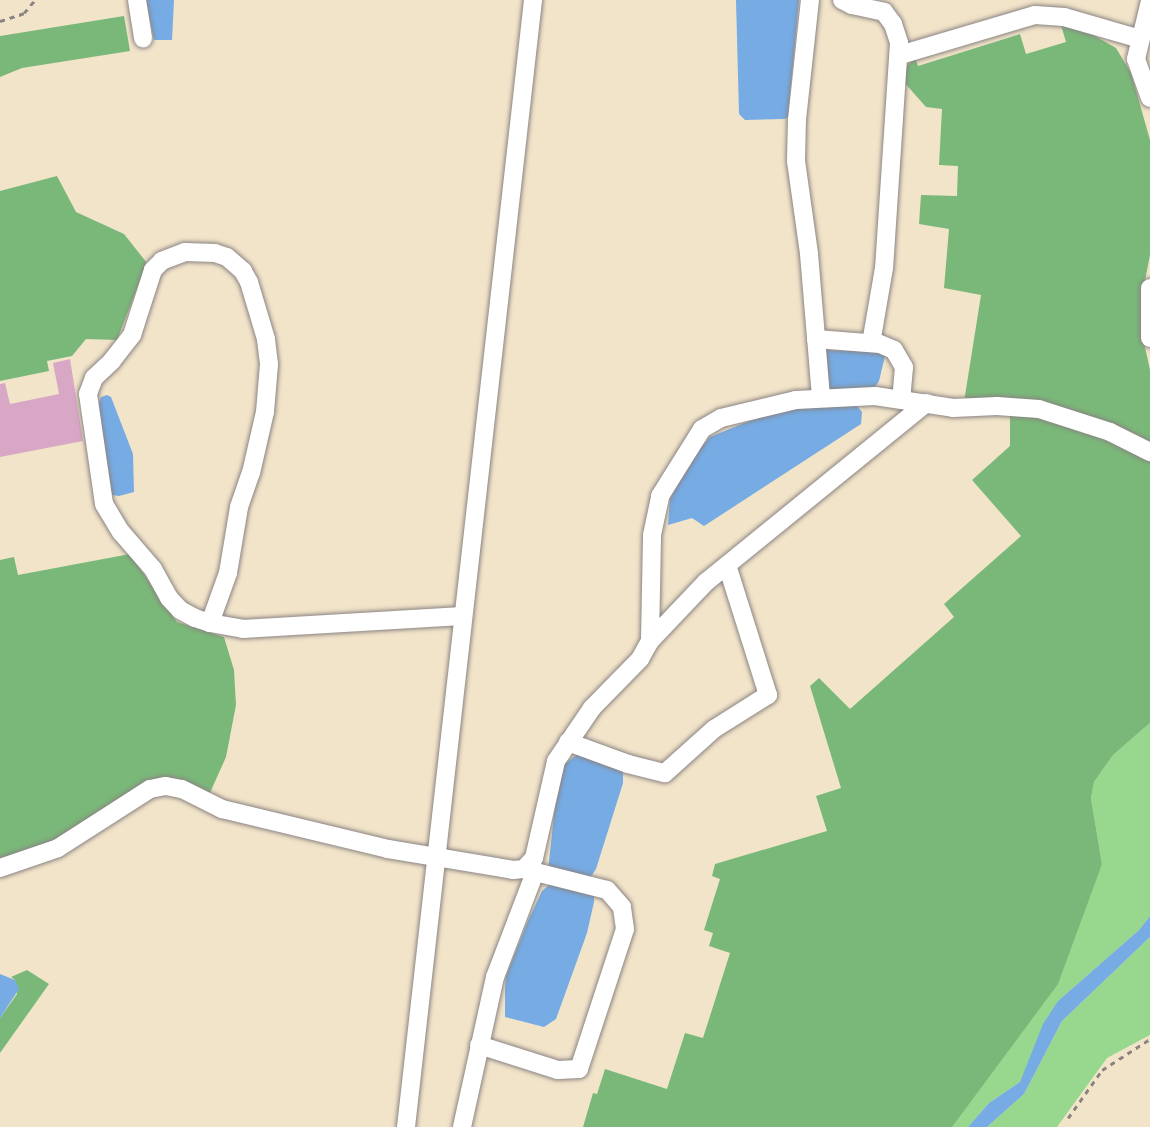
<!DOCTYPE html>
<style>
body{margin:0}
#map{position:relative;width:1150px;height:1127px;overflow:hidden;background:#f2e4c9;font-family:Pangolin,sans-serif}
div>[style]{position:absolute}
.green>*{inset:0;background:#98d88e}
.forest>*{inset:0;background:#7ab879}
.water>*{inset:0;background:#76abe3}
.building>*{inset:0;background:#d9a7c6}
.path>*{height:2.5px;margin-top:-1.25px;transform-origin:0;background:repeating-linear-gradient(90deg,#8a8382 0 5px,transparent 0 10px)}
.roads{filter:drop-shadow(0 0 2px #8a8382) drop-shadow(0 0 2px #8a8382)}
.minor>*{height:18px;margin:-9px;padding:0 9px;transform-origin:9px;border-radius:9px;background:#fff}
span{translate:-50% -50%;white-space:nowrap;text-align:center;line-height:1.15;-webkit-text-stroke:6px #fdfcf7;paint-order:stroke}
</style>
<div id="map">
<div class="green">
<div style="clip-path:polygon(1150px 723px,1150px 916px,1139px 930px,1058px 1001px,1020px 1082px,989px 1103px,968px 1127px,952px 1127px,1102px 864px,1091px 798px,1094px 782px,1113px 755px)"></div>
<div style="clip-path:polygon(1150px 937px,1150px 1035px,1107px 1058px,1057px 1127px,987px 1127px,1024px 1094px,1062px 1021px)"></div>
</div>
<div class="forest">
<div style="clip-path:polygon(124px 16px,130px 51px,22px 68px,0 77px,0 36px)"></div>
<div style="clip-path:polygon(1061px 25px,1079px 27px,1116px 48px,1131px 73px,1150px 140px,1150px 255px,1143px 291px,1141px 329px,1150px 370px,1150px 723px,1113px 755px,1094px 782px,1091px 798px,1102px 864px,1058px 984px,952px 1127px,583px 1127px,593px 1093px,597px 1094px,605px 1069px,667px 1089px,685px 1033px,703px 1038px,730px 953px,709px 946px,713px 933px,704px 930px,720px 879px,712px 876px,715px 864px,827px 831px,816px 796px,841px 788px,810px 686px,819px 678px,850px 709px,954px 617px,944px 604px,1021px 536px,972px 480px,1010px 446px,1010px 400px,964px 402px,981px 295px,944px 288px,949px 229px,919px 224px,921px 195px,957px 196px,958px 166px,939px 165px,942px 109px,926px 107px,903px 81px,904px 69px,915px 58px,918px 66px,1020px 34px,1026px 54px,1066px 42px)"></div>
<div style="clip-path:polygon(57px 176px,76px 212px,124px 234px,147px 263px,117px 340px,86px 339px,72px 356px,47px 361px,49px 371px,0 381px,0 191px)"></div>
<div style="clip-path:polygon(130px 554px,177px 622px,224px 637px,234px 670px,236px 705px,226px 757px,209px 795px,168px 782px,69px 836px,0 865px,0 560px,14px 557px,18px 575px)"></div>
<div style="clip-path:polygon(27px 970px,49px 984px,0 1053px,0 1018px,17px 994px,15px 980px,11px 977px)"></div>
</div>
<div class="water">
<div style="clip-path:polygon(146px 0,174px 0,172px 40px,154px 40px)"></div>
<div style="clip-path:polygon(736px 0,799px 0,788px 117px,785px 119px,745px 120px,739px 114px)"></div>
<div style="clip-path:polygon(825px 350px,877px 352px,885px 356px,879px 381px,875px 387px,827px 390px)"></div>
<div style="clip-path:polygon(107px 395px,111px 397px,133px 454px,134px 492px,119px 496px,112px 495px,109px 485px,98px 406px,101px 397px)"></div>
<div style="clip-path:polygon(828px 405px,857px 406px,862px 412px,861px 424px,704px 526px,692px 518px,668px 525px,670px 499px,692px 458px,710px 437px,769px 413px)"></div>
<div style="clip-path:polygon(578px 754px,620px 769px,623px 773px,623px 783px,596px 869px,590px 878px,548px 871px,559px 768px)"></div>
<div style="clip-path:polygon(549px 885px,587px 889px,594px 895px,594px 902px,587px 933px,556px 1019px,544px 1027px,505px 1017px,505px 990px,506px 976px,528px 921px,542px 891px)"></div>
<div style="clip-path:polygon(1150px 916px,1150px 937px,1062px 1021px,1024px 1094px,987px 1127px,968px 1127px,989px 1103px,1020px 1082px,1043px 1024px,1058px 1001px,1139px 930px)"></div>
<div style="clip-path:polygon(0 974px,15px 980px,19px 989px,0 1018px)"></div>
</div>
<div class="building">
<div style="clip-path:polygon(70px 359px,83px 441px,0 457px,0 384px,5px 383px,10px 404px,59px 394px,53px 363px)"></div>
</div>
<div class="path">
<div style="left:0;top:21px;width:25px;rotate:-18deg"></div>
<div style="left:24px;top:13px;width:17px;rotate:-50deg"></div>
<div style="left:1068px;top:1118px;width:59px;rotate:-54.7deg"></div>
<div style="left:1102px;top:1070px;width:57px;rotate:-32.9deg"></div>
</div>
<div class="roads">
<div class="minor">
<div style="left:137px;top:0;width:39px;rotate:81deg"></div>
<div style="left:810px;top:0;width:120px;rotate:96.2deg"></div>
<div style="left:797px;top:119px;width:42px;rotate:91.4deg"></div>
<div style="left:796px;top:161px;width:94px;rotate:82deg"></div>
<div style="left:809px;top:254px;width:144px;rotate:85.2deg"></div>
<div style="left:842px;top:0;width:11px;rotate:27deg"></div>
<div style="left:852px;top:5px;width:33px;rotate:12deg"></div>
<div style="left:884px;top:12px;width:15px;rotate:53deg"></div>
<div style="left:893px;top:24px;width:20px;rotate:72deg"></div>
<div style="left:899px;top:43px;width:225px;rotate:93.8deg"></div>
<div style="left:884px;top:268px;width:76px;rotate:99.8deg"></div>
<div style="left:1150px;top:1px;width:60px;rotate:103.6deg"></div>
<div style="left:1136px;top:59px;width:41px;rotate:70.3deg"></div>
<div style="left:900px;top:55px;width:141px;rotate:-16.5deg"></div>
<div style="left:1035px;top:15px;width:29px;rotate:4deg"></div>
<div style="left:1064px;top:17px;width:79px;rotate:16.1deg"></div>
<div style="left:1150px;top:288px;width:50px;rotate:90deg"></div>
<div style="left:816px;top:339px;width:64px;rotate:4.5deg"></div>
<div style="left:880px;top:344px;width:15px;rotate:23deg"></div>
<div style="left:894px;top:350px;width:20px;rotate:60deg"></div>
<div style="left:904px;top:367px;width:32px;rotate:95deg"></div>
<div style="left:210px;top:623px;width:53px;rotate:-70.2deg"></div>
<div style="left:228px;top:573px;width:67px;rotate:-80.5deg"></div>
<div style="left:239px;top:507px;width:36px;rotate:-71deg"></div>
<div style="left:251px;top:473px;width:63px;rotate:-77.1deg"></div>
<div style="left:265px;top:412px;width:48px;rotate:-85.2deg"></div>
<div style="left:269px;top:364px;width:25px;rotate:-97deg"></div>
<div style="left:266px;top:339px;width:59px;rotate:-106.6deg"></div>
<div style="left:249px;top:282px;width:13px;rotate:-119deg"></div>
<div style="left:243px;top:271px;width:21px;rotate:-139deg"></div>
<div style="left:227px;top:257px;width:13px;rotate:-162deg"></div>
<div style="left:215px;top:253px;width:30px;rotate:-178deg"></div>
<div style="left:185px;top:252px;width:25px;rotate:159deg"></div>
<div style="left:162px;top:261px;width:13px;rotate:135deg"></div>
<div style="left:153px;top:270px;width:68px;rotate:107.9deg"></div>
<div style="left:132px;top:335px;width:33px;rotate:128deg"></div>
<div style="left:112px;top:361px;width:25px;rotate:137deg"></div>
<div style="left:94px;top:378px;width:17px;rotate:111deg"></div>
<div style="left:88px;top:394px;width:111px;rotate:81.7deg"></div>
<div style="left:104px;top:504px;width:33px;rotate:59deg"></div>
<div style="left:121px;top:532px;width:49px;rotate:49.1deg"></div>
<div style="left:153px;top:569px;width:33px;rotate:61deg"></div>
<div style="left:169px;top:598px;width:16px;rotate:47deg"></div>
<div style="left:180px;top:610px;width:17px;rotate:28deg"></div>
<div style="left:195px;top:618px;width:16px;rotate:18deg"></div>
<div style="left:210px;top:623px;width:34px;rotate:10deg"></div>
<div style="left:243px;top:629px;width:219px;rotate:-3.4deg"></div>
<div style="left:650px;top:641px;width:81px;rotate:-46.5deg"></div>
<div style="left:706px;top:582px;width:284px;rotate:-39.1deg"></div>
<div style="left:568px;top:742px;width:64px;rotate:20.1deg"></div>
<div style="left:628px;top:764px;width:38px;rotate:14deg"></div>
<div style="left:665px;top:773px;width:66px;rotate:-41.9deg"></div>
<div style="left:714px;top:729px;width:64px;rotate:-32.2deg"></div>
<div style="left:768px;top:695px;width:136px;rotate:-107.5deg"></div>
<div style="left:0;top:868px;width:61px;rotate:-19deg"></div>
<div style="left:58px;top:848px;width:109px;rotate:-32.7deg"></div>
<div style="left:150px;top:789px;width:16px;rotate:-11deg"></div>
<div style="left:166px;top:786px;width:16px;rotate:11deg"></div>
<div style="left:182px;top:789px;width:45px;rotate:26.6deg"></div>
<div style="left:222px;top:809px;width:171px;rotate:13.5deg"></div>
<div style="left:388px;top:849px;width:127px;rotate:9.5deg"></div>
<div style="left:513px;top:870px;width:11px;rotate:-5deg"></div>
<div style="left:524px;top:869px;width:15px;rotate:-48deg"></div>
<div style="left:534px;top:858px;width:99px;rotate:-77.2deg"></div>
<div style="left:556px;top:761px;width:64px;rotate:-55.8deg"></div>
<div style="left:592px;top:708px;width:69px;rotate:-45.6deg"></div>
<div style="left:640px;top:659px;width:21px;rotate:-61deg"></div>
<div style="left:650px;top:641px;width:106px;rotate:-88.9deg"></div>
<div style="left:652px;top:535px;width:40px;rotate:-78deg"></div>
<div style="left:660px;top:496px;width:79px;rotate:-57.9deg"></div>
<div style="left:702px;top:429px;width:22px;rotate:-30deg"></div>
<div style="left:721px;top:418px;width:77px;rotate:-13.5deg"></div>
<div style="left:796px;top:400px;width:79px;rotate:-2.9deg"></div>
<div style="left:875px;top:396px;width:79px;rotate:8.7deg"></div>
<div style="left:953px;top:408px;width:44px;rotate:-2.6deg"></div>
<div style="left:997px;top:406px;width:42px;rotate:4.1deg"></div>
<div style="left:1039px;top:409px;width:75px;rotate:17.9deg"></div>
<div style="left:1110px;top:432px;width:45px;rotate:26.6deg"></div>
<div style="left:479px;top:1045px;width:83px;rotate:17.6deg"></div>
<div style="left:558px;top:1070px;width:21px;rotate:-3deg"></div>
<div style="left:579px;top:1069px;width:147px;rotate:-71.8deg"></div>
<div style="left:625px;top:929px;width:22px;rotate:-98deg"></div>
<div style="left:622px;top:907px;width:23px;rotate:-131deg"></div>
<div style="left:607px;top:890px;width:86px;rotate:-165.8deg"></div>
<div style="left:406px;top:1127px;width:1134px;rotate:-83.57deg"></div>
<div style="left:462px;top:1127px;width:154px;rotate:-77.6deg"></div>
<div style="left:495px;top:977px;width:112px;rotate:-69.1deg"></div>
</div>
</div>
</div>
